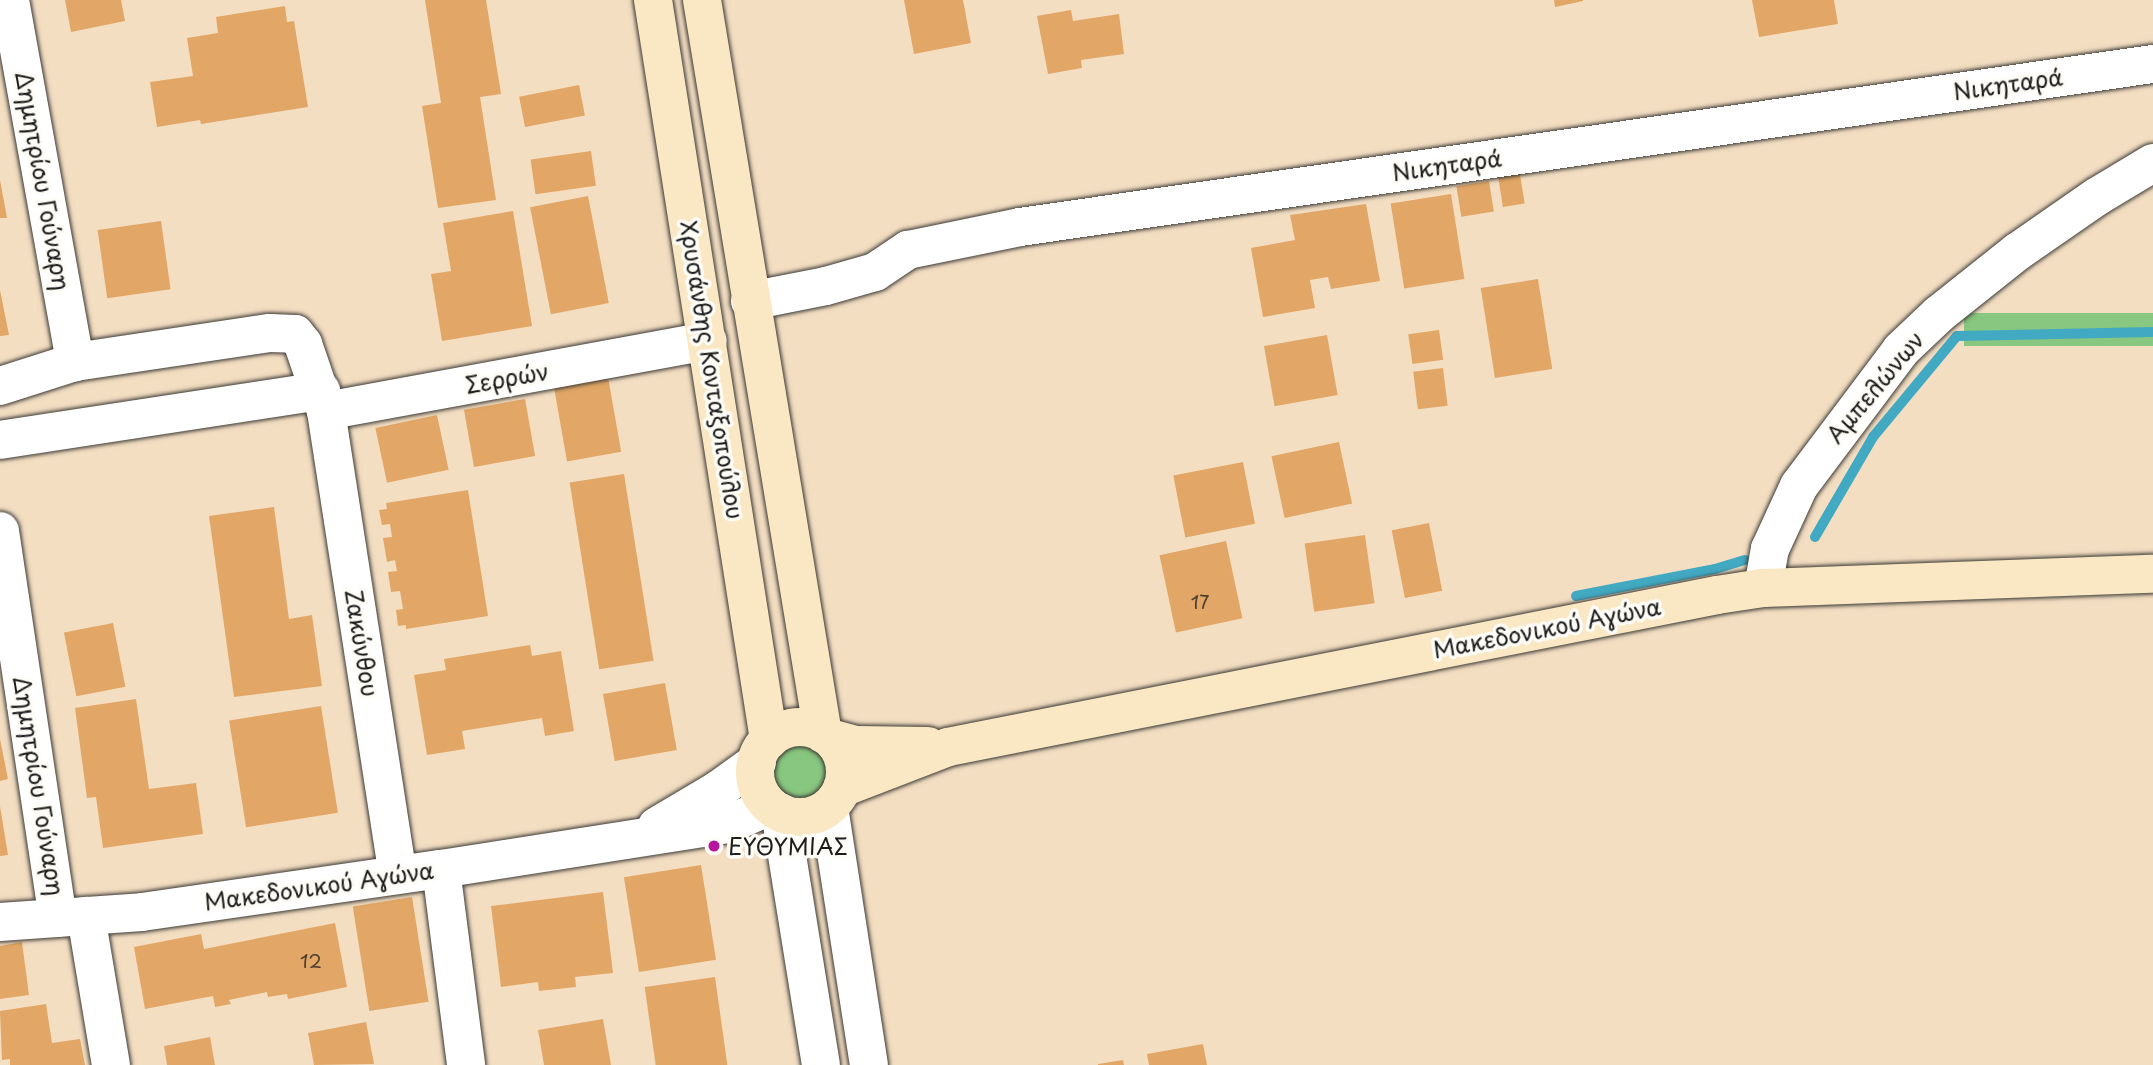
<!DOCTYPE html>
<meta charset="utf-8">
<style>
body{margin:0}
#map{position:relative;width:2153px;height:1065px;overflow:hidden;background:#f3dec2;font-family:"Playpen Sans",sans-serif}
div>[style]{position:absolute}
.green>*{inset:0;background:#88c77f;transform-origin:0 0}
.round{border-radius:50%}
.stream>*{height:10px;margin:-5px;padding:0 5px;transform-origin:5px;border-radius:5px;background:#42a9c2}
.building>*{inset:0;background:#e2a766;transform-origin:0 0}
.roads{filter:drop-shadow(0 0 2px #3c3935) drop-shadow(0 0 2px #3c3935)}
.minor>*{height:38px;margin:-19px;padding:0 19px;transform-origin:19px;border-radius:19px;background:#fff}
.tertiary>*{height:38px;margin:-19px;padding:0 19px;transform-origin:19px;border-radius:19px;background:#fff}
.secondary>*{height:38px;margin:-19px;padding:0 19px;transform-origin:19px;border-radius:19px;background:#fae7c3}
.secondary>.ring{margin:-19px;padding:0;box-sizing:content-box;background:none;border:38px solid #fae7c3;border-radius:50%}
.dots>*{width:19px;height:19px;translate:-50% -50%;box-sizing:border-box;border:4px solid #fdfcf7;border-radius:50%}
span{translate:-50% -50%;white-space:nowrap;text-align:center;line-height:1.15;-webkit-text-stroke:7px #fdfcf7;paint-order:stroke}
.number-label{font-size:19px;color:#4e3f2e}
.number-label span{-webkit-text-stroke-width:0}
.street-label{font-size:23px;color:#1c1c1c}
.poi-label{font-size:23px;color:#1c1c1c}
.left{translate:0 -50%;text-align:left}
</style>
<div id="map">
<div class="green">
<div style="left:2153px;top:313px;width:33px;height:189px;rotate:90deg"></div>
<div class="round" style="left:770px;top:744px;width:58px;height:58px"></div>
</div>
<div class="stream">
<div style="left:1815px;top:537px;width:116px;rotate:-59.9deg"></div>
<div style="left:1873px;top:437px;width:131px;rotate:-50.3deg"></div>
<div style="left:1957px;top:336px;width:196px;rotate:-1.2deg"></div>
<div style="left:1576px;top:596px;width:142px;rotate:-11deg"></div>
<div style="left:1715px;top:569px;width:31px;rotate:-17deg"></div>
</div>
<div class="building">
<div style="clip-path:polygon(65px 0,121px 0,125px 21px,71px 32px)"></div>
<div style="clip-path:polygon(425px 0,486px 0,501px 94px,480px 97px,496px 200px,438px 208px,422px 106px,441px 103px)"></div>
<div style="clip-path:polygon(904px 0,963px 0,971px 43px,914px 54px)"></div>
<div style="clip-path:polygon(1554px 0,1583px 0,1583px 1px,1555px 7px)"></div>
<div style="clip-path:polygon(1752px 0,1834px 0,1838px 24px,1759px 37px)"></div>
<div style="clip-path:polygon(285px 6px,287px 22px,294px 21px,308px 107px,201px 124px,200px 120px,157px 127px,150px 82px,193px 76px,187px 38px,218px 33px,216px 17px)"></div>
<div style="clip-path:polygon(1071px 10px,1073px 21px,1119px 14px,1124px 54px,1081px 60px,1082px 68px,1048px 74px,1037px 16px)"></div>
<div style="left:579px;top:85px;width:31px;height:61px;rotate:79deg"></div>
<div style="left:591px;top:151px;width:35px;height:61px;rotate:82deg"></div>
<div style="left:1519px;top:168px;width:36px;height:22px;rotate:81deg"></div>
<div style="clip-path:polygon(0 180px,7px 218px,0 218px)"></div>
<div style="left:1489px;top:181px;width:31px;height:33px;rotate:81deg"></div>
<div style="left:1451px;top:194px;width:86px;height:61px;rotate:81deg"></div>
<div style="left:588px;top:196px;width:109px;height:59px;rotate:79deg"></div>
<div style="clip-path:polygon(1366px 204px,1380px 281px,1331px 289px,1328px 277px,1310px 280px,1315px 308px,1263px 317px,1251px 248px,1295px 240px,1290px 215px)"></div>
<div style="clip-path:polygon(513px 211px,532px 326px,442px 341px,431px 274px,451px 271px,443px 223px)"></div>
<div style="left:161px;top:221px;width:69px;height:64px;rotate:82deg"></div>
<div style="left:1538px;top:279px;width:91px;height:58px;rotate:81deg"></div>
<div style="clip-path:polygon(0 290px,9px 335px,0 336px)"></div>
<div style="left:1439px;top:330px;width:30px;height:31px;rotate:82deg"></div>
<div style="left:1327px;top:335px;width:61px;height:64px;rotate:80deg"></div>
<div style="left:1443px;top:368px;width:38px;height:30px;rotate:83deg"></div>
<div style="left:608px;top:377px;width:76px;height:55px;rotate:80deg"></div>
<div style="left:525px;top:399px;width:58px;height:62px;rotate:80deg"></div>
<div style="left:437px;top:415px;width:56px;height:63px;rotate:78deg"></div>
<div style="left:1339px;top:442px;width:63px;height:69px;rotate:78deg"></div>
<div style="left:1243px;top:462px;width:63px;height:71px;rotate:79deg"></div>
<div style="left:624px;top:474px;width:189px;height:55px;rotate:81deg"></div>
<div style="clip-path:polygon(468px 490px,488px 616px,406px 629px,406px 625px,398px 626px,396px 610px,403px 609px,400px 591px,391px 592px,388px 572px,397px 571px,395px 560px,387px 562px,383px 538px,392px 537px,390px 524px,382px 525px,379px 510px,387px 509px,386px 503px)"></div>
<div style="clip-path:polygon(274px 507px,289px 619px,312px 615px,322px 686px,234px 697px,209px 516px)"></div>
<div style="left:1429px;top:523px;width:69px;height:38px;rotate:79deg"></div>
<div style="left:1365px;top:535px;width:69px;height:61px;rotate:82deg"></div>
<div style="left:1226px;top:541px;width:79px;height:68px;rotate:78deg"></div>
<div style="left:113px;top:623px;width:65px;height:50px;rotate:79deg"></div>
<div style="clip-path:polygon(530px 645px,532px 656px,561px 651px,574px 731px,545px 736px,542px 718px,462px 731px,465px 749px,427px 755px,414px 675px,446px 670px,444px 659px)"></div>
<div style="left:665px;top:683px;width:68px;height:63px;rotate:80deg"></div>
<div style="clip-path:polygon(136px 699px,149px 789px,196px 783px,203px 834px,103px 848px,96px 797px,87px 798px,75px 708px)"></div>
<div style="left:321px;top:706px;width:108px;height:93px;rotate:81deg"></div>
<div style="clip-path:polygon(0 739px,8px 779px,0 781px)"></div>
<div style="clip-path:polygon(0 806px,8px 855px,0 856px)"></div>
<div style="left:701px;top:865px;width:96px;height:78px;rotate:81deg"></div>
<div style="clip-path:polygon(603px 892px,613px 973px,575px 977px,576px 987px,539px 991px,538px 982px,501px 987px,491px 906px)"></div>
<div style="left:412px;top:897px;width:106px;height:60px;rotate:81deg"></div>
<div style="clip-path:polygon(335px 923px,347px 987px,288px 999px,287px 994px,268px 997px,267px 992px,229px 1000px,231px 1004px,215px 1007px,213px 996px,145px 1009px,134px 947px,201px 934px,204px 949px)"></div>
<div style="clip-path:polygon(22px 942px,29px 995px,0 999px,0 946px)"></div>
<div style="left:715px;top:977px;width:89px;height:71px;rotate:82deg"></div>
<div style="clip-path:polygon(46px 1004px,52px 1043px,80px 1039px,85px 1065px,10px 1065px,10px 1059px,2px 1060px,0 1011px)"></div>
<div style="clip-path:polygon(603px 1019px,611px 1065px,544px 1065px,538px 1030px)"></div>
<div style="clip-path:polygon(366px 1022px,374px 1064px,314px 1065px,308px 1033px)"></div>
<div style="clip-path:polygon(210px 1037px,215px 1065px,167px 1065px,164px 1046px)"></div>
<div style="clip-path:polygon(1203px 1044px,1207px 1065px,1149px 1065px,1147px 1054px)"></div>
<div style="clip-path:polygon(1123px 1060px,1124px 1065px,1098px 1065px,1098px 1064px)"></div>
</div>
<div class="roads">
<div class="minor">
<div style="left:10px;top:0;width:368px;rotate:79.8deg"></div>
<div style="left:750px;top:301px;width:77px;rotate:-11.2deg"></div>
<div style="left:826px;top:286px;width:51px;rotate:-15.9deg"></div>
<div style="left:875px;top:272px;width:40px;rotate:-34deg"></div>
<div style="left:908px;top:250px;width:114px;rotate:-11.6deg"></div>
<div style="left:1020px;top:227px;width:1145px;rotate:-8.19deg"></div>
<div style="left:0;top:386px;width:79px;rotate:-17.7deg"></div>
<div style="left:75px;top:362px;width:197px;rotate:-8.5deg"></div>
<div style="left:270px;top:333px;width:25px;rotate:2deg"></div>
<div style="left:295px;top:334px;width:13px;rotate:51deg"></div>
<div style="left:303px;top:344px;width:71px;rotate:71.1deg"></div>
<div style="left:326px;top:411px;width:469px;rotate:81.2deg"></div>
<div style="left:326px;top:411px;width:388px;rotate:-10.4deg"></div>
<div style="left:0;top:440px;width:325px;rotate:-8.7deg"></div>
<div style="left:0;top:531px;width:391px;rotate:81.5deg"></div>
<div style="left:1763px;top:588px;width:40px;rotate:-80deg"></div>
<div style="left:1770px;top:549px;width:69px;rotate:-65.3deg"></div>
<div style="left:1799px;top:486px;width:170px;rotate:-53.1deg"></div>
<div style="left:1901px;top:350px;width:52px;rotate:-43.5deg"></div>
<div style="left:1939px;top:314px;width:100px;rotate:-38.5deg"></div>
<div style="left:2017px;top:252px;width:98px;rotate:-34.7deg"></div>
<div style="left:2098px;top:196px;width:64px;rotate:-31deg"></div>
<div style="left:441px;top:869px;width:198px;rotate:82.7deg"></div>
<div style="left:86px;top:916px;width:151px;rotate:80.5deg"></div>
</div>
<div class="tertiary">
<div style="left:829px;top:807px;width:261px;rotate:81.2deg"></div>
<div style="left:780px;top:812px;width:256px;rotate:80.8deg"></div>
<div style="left:657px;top:826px;width:71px;rotate:-30.5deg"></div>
<div style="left:718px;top:790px;width:48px;rotate:-35.7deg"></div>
<div style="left:0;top:922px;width:142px;rotate:-4deg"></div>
<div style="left:142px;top:912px;width:302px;rotate:-8.2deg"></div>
<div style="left:441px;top:869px;width:291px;rotate:-8.9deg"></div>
<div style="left:729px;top:824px;width:45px;rotate:-23.7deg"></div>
</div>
<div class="secondary">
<div style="left:653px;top:0;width:749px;rotate:81.09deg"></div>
<div style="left:702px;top:0;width:744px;rotate:80.64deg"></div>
<div class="ring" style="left:755px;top:727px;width:52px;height:52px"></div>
<div style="left:830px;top:738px;width:28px;rotate:15deg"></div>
<div style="left:857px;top:745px;width:71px;rotate:0.8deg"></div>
<div style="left:842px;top:788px;width:114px;rotate:-21.1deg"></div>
<div style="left:948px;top:747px;width:784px;rotate:-11.18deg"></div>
<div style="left:1717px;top:595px;width:47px;rotate:-8.7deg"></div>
<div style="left:1763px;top:588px;width:390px;rotate:-2.1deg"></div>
</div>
</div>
<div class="dots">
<div style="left:714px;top:846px;background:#b5179e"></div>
</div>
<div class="number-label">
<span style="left:1200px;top:602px">17</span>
<span style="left:311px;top:961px">12</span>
</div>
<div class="street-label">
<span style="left:2008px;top:84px;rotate:-8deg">Νικηταρά</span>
<span style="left:1447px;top:165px;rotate:-8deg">Νικηταρά</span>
<span style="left:43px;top:181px;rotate:80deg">Δημητρίου Γούναρη</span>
<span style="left:712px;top:370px;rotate:81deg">Χρυσάνθης Κονταξοπούλου</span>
<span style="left:507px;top:378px;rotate:-10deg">Σερρών</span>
<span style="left:1875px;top:387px;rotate:-50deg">Αμπελώνων</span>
<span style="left:1547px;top:628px;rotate:-11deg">Μακεδονικού Αγώνα</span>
<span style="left:362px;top:643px;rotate:81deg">Ζακύνθου</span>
<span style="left:39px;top:786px;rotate:81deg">Δημητρίου Γούναρη</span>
<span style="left:319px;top:886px;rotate:-8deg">Μακεδονικού Αγώνα</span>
</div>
<div class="poi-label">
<span class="left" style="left:728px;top:846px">ΕΥΘΥΜΙΑΣ</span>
</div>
</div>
